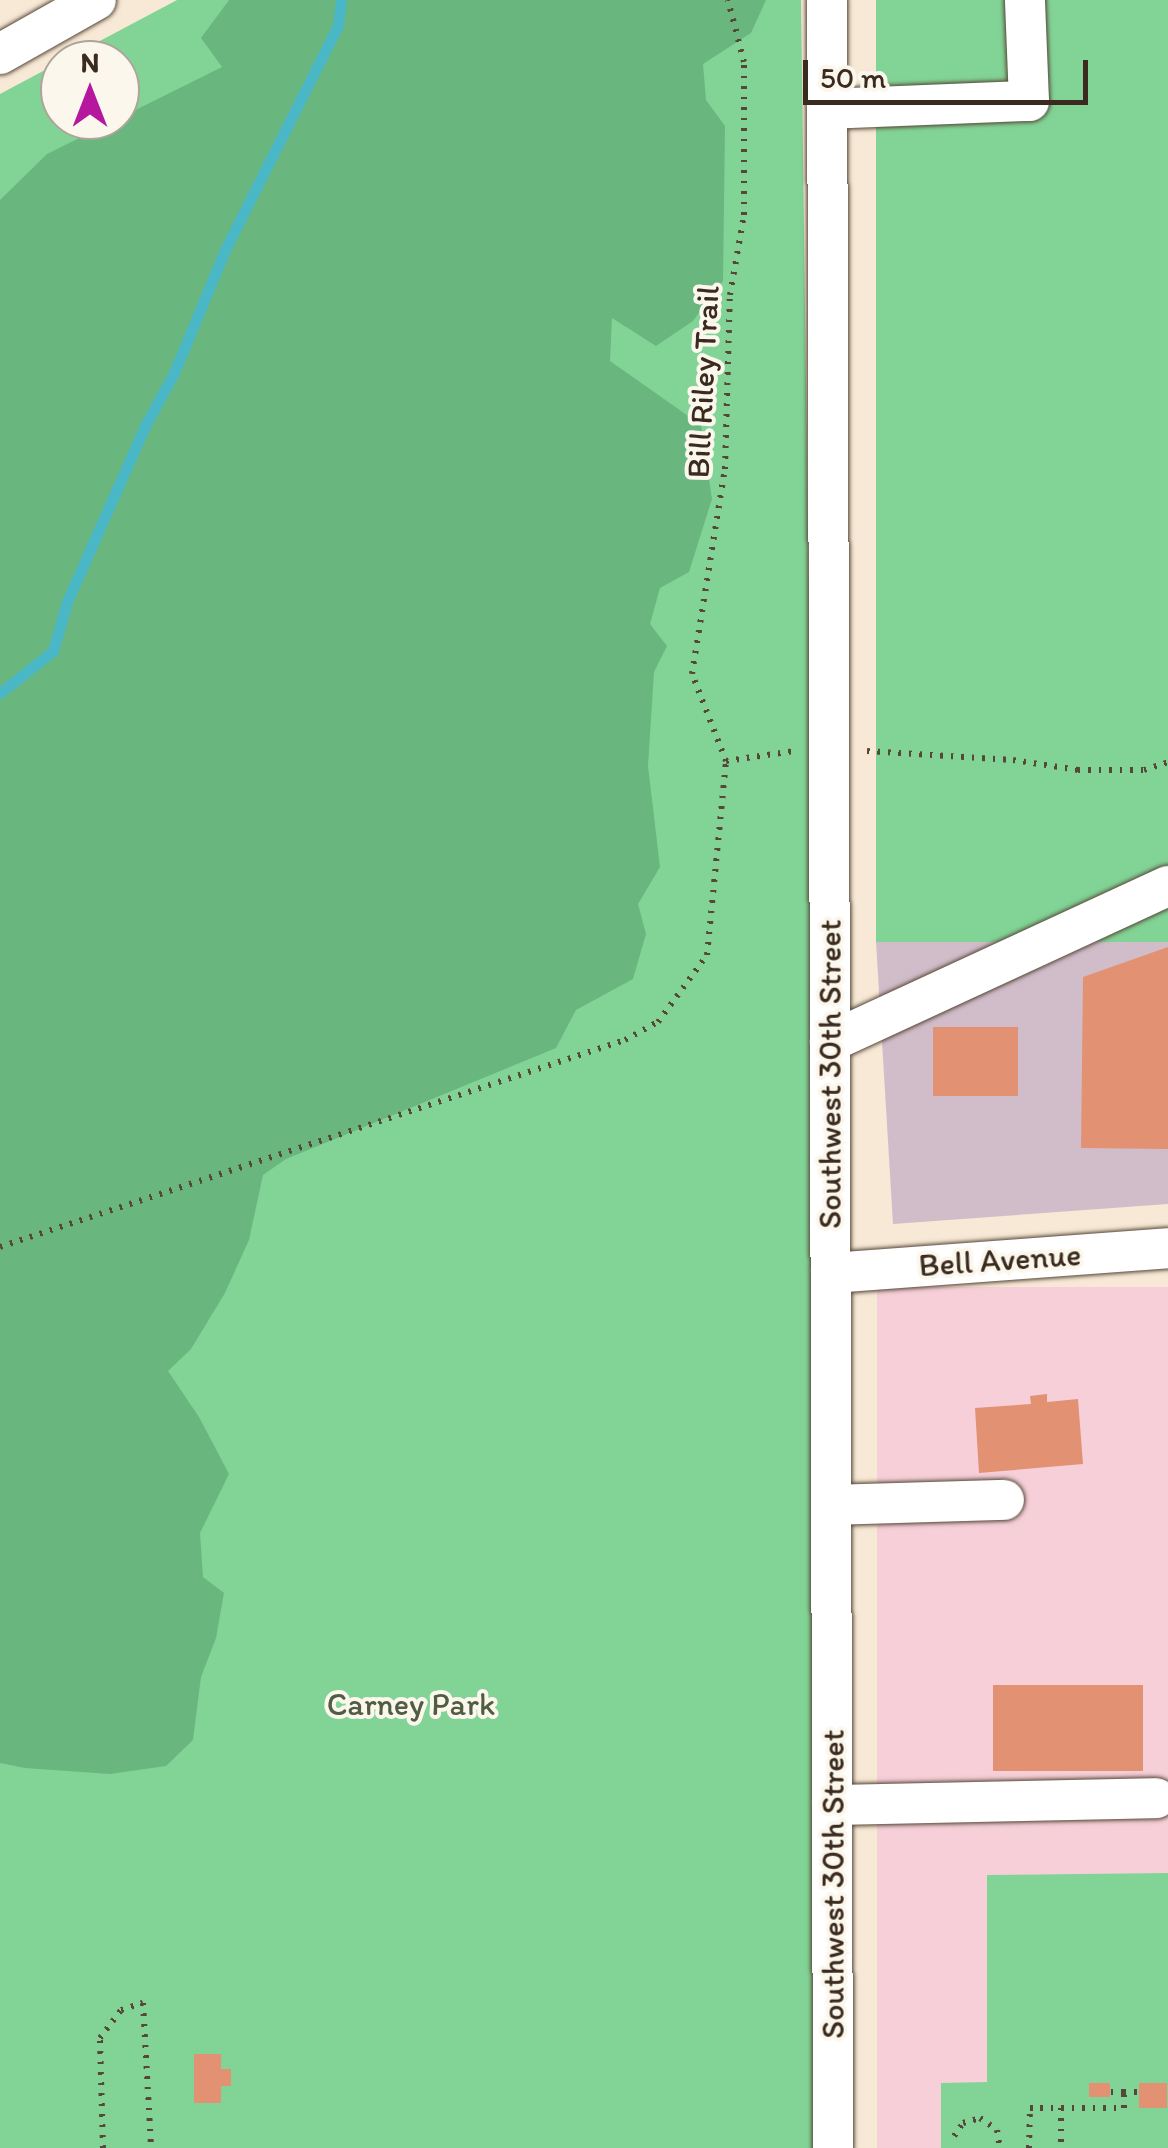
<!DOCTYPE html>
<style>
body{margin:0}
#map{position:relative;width:1168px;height:2148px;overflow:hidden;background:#f7e9d5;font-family:Itim,sans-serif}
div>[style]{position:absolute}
.built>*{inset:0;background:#f6cfd8;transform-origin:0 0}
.industrial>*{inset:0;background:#d1bdca}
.green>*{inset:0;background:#82d496;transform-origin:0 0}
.forest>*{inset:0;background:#69b67f}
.stream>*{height:11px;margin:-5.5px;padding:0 5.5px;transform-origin:5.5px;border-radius:5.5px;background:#4ab7c6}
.building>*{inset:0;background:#e39173;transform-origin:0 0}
.path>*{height:6px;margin-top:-3px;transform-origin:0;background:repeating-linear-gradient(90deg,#574739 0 2.5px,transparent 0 10.5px)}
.roads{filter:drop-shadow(0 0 2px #574739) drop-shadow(0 0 2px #574739)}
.minor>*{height:40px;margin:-20px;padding:0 20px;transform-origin:20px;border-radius:20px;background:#fff}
span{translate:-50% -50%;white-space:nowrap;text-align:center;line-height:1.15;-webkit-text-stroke:8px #fbf7ec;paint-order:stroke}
.street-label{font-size:32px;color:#3b2a1e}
.park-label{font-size:32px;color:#505d42}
.north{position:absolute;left:40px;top:40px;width:100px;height:100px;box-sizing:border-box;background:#fbf7ec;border:2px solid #aea59a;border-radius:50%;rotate:0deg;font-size:28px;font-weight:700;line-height:40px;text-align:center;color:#3b2a1e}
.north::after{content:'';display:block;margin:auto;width:35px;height:45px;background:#b5179e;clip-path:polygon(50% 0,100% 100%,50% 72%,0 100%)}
.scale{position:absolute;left:803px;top:60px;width:285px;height:45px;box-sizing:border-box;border:5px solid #3b2a1e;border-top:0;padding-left:12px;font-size:30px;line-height:35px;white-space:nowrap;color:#3b2a1e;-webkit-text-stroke:8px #fbf7ec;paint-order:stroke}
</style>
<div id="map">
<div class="built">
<div style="left:1168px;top:1287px;width:861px;height:291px;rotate:90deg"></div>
</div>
<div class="industrial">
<div style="clip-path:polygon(1168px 848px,1168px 1204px,893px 1224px,876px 942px)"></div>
</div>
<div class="green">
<div style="clip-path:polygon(177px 0,801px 0,829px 2148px,0 2148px,0 94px,60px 62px,60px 120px,120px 120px,120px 60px,64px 60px)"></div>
<div style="left:876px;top:0;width:292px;height:942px"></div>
<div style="clip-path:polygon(1168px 1873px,1168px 2148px,941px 2148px,941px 2083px,987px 2082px,987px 1875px)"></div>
</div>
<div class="forest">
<div style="clip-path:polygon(229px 0,766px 0,751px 33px,703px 64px,706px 100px,725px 126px,723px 281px,693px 321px,656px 346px,612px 318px,610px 361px,701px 425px,712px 499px,689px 572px,660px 588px,650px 624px,667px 646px,654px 672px,648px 766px,660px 867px,638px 904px,646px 934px,633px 979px,576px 1010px,556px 1048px,286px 1159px,263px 1175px,249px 1240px,225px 1293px,191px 1349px,168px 1371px,199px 1417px,229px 1474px,200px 1533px,203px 1577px,224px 1593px,216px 1638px,201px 1677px,193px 1740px,166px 1766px,110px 1774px,25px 1768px,0 1763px,0 200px,47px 154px,222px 67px,201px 38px)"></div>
</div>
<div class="stream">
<div style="left:0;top:693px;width:68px;rotate:-38.4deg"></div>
<div style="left:53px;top:651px;width:51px;rotate:-74.1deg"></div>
<div style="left:67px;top:602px;width:195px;rotate:-66.1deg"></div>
<div style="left:146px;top:424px;width:58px;rotate:-61.2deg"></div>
<div style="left:174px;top:373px;width:133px;rotate:-67.5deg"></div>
<div style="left:225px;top:250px;width:252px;rotate:-63.3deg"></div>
<div style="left:338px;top:25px;width:25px;rotate:-83deg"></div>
</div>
<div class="building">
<div style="clip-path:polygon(1168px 947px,1168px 1149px,1081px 1148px,1083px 977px)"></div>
<div style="left:933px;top:1027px;width:85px;height:69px"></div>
<div style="clip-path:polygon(1047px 1394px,1047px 1402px,1078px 1399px,1083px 1464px,979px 1473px,975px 1408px,1031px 1404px,1030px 1396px)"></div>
<div style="left:1143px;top:1685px;width:86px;height:150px;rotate:90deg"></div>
<div style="clip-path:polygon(194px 2054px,221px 2054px,221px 2069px,231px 2069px,231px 2086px,221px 2086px,221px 2103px,194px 2103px)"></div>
<div style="left:1089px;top:2083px;width:21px;height:14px"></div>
<div style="left:1139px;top:2083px;width:28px;height:25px"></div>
</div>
<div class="path">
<div style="left:867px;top:751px;width:146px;rotate:3.5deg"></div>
<div style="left:1013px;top:760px;width:66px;rotate:8.7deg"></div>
<div style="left:1078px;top:770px;width:66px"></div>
<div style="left:1144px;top:770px;width:25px;rotate:-18deg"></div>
<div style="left:726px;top:761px;width:69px;rotate:-8.4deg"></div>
<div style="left:0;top:1247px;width:658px;rotate:-18.32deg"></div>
<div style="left:625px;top:1040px;width:38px;rotate:-29deg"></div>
<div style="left:658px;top:1022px;width:83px;rotate:-53.8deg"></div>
<div style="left:707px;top:955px;width:195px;rotate:-84.4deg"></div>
<div style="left:726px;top:761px;width:93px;rotate:-111.3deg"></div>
<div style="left:692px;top:674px;width:208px;rotate:-80.9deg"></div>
<div style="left:725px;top:469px;width:174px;rotate:-88.4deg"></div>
<div style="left:730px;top:295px;width:81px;rotate:-80.1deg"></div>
<div style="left:744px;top:215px;width:153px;rotate:-90deg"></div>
<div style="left:744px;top:62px;width:64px;rotate:-104.5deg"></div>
<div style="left:1124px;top:2092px;width:14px"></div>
<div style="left:1061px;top:2108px;width:40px;rotate:90deg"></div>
<div style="left:954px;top:2136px;width:16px;rotate:-55deg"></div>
<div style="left:963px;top:2123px;width:18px;rotate:-16deg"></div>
<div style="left:980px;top:2118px;width:21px;rotate:35deg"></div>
<div style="left:997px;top:2130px;width:18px;rotate:81deg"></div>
<div style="left:103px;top:2148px;width:110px;rotate:-91.6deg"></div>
<div style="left:100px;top:2038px;width:35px;rotate:-53deg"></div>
<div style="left:121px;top:2010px;width:23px;rotate:-18deg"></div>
<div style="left:143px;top:2003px;width:145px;rotate:86.8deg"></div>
<div style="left:1029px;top:2148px;width:40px;rotate:-88.6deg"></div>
<div style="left:1030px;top:2108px;width:94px"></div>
<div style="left:1124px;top:2108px;width:16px;rotate:-90deg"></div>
<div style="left:1124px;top:2092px;width:14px;rotate:180deg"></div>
</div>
<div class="roads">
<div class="minor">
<div style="left:827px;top:0;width:2148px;rotate:89.84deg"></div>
<div style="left:0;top:54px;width:110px;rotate:-29.4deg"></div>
<div style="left:827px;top:109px;width:202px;rotate:-2.3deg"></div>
<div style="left:1029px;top:101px;width:101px;rotate:-92.3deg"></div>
<div style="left:830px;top:1042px;width:372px;rotate:-24.8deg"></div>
<div style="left:831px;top:1273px;width:338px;rotate:-4.2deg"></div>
<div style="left:832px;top:1505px;width:172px;rotate:-1.7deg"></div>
<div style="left:832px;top:1805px;width:324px;rotate:-1.2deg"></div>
</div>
</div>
<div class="street-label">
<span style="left:703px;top:382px;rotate:-87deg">Bill Riley Trail</span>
<span style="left:830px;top:1074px;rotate:-90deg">Southwest 30th Street</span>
<span style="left:1000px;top:1260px;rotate:-4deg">Bell Avenue</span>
<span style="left:833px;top:1884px;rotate:-90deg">Southwest 30th Street</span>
</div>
<div class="park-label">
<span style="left:411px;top:1704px">Carney Park</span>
</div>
<div class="north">N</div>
<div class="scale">50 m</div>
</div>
